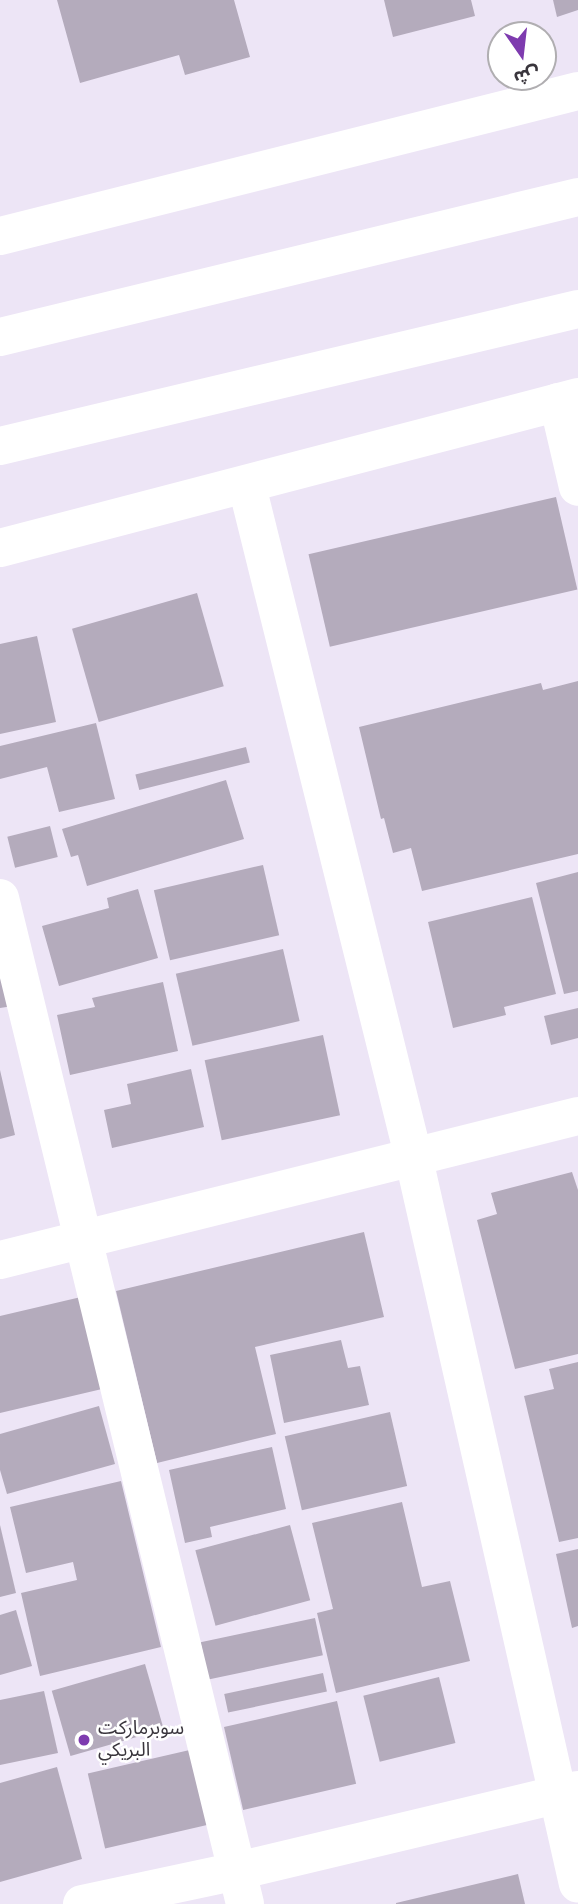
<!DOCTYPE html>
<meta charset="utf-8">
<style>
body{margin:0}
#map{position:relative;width:578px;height:1904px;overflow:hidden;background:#ede5f6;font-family:"Alegreya Sans","Noto Sans Arabic",sans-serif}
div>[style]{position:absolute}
.building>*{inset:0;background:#b4abbc;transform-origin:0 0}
.minor>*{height:38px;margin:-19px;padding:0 19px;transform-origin:19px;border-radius:19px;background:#fff}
.tertiary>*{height:38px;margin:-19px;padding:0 19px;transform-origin:19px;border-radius:19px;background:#fff}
.dots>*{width:19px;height:19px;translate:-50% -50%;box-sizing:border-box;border:4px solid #fff;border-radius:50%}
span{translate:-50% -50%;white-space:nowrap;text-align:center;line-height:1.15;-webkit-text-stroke:5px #fff;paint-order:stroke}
.poi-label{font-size:19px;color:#39353c}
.left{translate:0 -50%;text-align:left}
.north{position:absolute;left:487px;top:21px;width:70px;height:70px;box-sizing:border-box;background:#fff;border:2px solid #b0aeb1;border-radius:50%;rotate:166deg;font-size:19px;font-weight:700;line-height:28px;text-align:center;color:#39353c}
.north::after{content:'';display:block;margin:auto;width:24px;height:32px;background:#7e3baf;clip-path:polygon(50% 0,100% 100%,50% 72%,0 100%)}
</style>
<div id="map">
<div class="building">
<div style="clip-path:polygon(57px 0,234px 0,250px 57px,185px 75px,179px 55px,80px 83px)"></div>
<div style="clip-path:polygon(384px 0,471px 0,475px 16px,393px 37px)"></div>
<div style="clip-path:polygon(553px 0,578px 0,578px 10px,557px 17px)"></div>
<div style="left:556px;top:497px;width:95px;height:254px;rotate:77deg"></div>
<div style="left:197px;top:593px;width:97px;height:130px;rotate:74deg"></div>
<div style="clip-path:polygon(37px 636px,56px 722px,0 734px,0 644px)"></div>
<div style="clip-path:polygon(578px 681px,578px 854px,422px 891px,411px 848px,393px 853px,384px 818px,381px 819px,359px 727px,541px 683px,543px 690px)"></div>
<div style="clip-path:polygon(96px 723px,115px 799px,59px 812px,47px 767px,0 779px,0 746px)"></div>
<div style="left:246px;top:747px;width:16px;height:114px;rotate:76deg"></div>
<div style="clip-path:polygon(226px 780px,244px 839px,87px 886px,78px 855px,71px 857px,62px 829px)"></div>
<div style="left:50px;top:826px;width:32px;height:44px;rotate:76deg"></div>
<div style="left:263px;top:865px;width:72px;height:112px;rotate:77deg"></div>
<div style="clip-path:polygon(578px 872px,578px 991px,564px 994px,536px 883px)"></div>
<div style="clip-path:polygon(138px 889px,158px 958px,59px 986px,42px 926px,109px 908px,107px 898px)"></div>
<div style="clip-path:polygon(532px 897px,556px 994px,504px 1007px,506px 1015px,453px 1028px,428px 922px)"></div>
<div style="clip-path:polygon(0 935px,13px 1006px,0 1008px)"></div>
<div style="left:283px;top:949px;width:74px;height:110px;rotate:77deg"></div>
<div style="clip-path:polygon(163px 982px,178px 1051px,70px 1075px,57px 1015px,95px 1007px,92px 998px)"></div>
<div style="clip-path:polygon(578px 1008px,578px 1038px,551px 1045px,544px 1016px)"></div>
<div style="left:323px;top:1035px;width:82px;height:121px;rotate:78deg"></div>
<div style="clip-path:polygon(191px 1069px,204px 1127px,112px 1148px,104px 1110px,131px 1104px,127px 1084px)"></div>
<div style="clip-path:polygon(0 1070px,15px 1135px,0 1139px)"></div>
<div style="clip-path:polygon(572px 1172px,578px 1190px,578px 1354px,515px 1369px,477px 1220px,497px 1214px,491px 1193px)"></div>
<div style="clip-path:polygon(364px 1232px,384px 1317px,255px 1347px,276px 1434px,157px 1463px,116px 1291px)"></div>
<div style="clip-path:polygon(81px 1297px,102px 1389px,0 1413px,0 1316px)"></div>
<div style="clip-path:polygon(341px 1340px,348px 1368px,360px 1366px,369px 1405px,284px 1423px,270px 1355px)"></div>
<div style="clip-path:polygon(578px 1362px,578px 1538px,559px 1542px,524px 1396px,554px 1389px,549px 1369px)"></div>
<div style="clip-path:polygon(99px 1406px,115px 1464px,7px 1494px,0 1470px,0 1434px)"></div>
<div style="left:390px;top:1412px;width:76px;height:108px;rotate:77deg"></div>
<div style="clip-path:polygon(272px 1447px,286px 1509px,210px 1527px,212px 1537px,185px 1543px,169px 1470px)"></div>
<div style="clip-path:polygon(121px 1481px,161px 1647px,40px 1676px,21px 1593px,77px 1580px,73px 1562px,26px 1573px,10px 1507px)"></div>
<div style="clip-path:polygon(402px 1502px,422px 1587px,450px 1581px,470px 1661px,336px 1693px,317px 1613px,333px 1609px,312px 1523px)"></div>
<div style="clip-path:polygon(0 1525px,16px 1593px,0 1597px)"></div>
<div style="left:290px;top:1525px;width:78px;height:98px;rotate:75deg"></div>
<div style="clip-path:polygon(578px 1549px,578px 1626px,572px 1628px,556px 1554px)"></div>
<div style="clip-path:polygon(16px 1610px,32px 1666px,0 1675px,0 1615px)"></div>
<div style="left:315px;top:1618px;width:38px;height:117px;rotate:78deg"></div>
<div style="left:145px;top:1664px;width:68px;height:97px;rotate:74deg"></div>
<div style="left:323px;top:1673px;width:19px;height:101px;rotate:78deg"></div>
<div style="left:439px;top:1677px;width:68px;height:78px;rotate:76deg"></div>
<div style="clip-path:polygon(44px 1691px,58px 1753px,0 1765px,0 1700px)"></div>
<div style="left:337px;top:1701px;width:85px;height:116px;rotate:77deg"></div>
<div style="left:194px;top:1749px;width:77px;height:109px;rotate:77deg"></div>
<div style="clip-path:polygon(57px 1767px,82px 1859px,0 1882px,0 1783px)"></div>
<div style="clip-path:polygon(518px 1874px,525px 1904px,396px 1904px,396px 1903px)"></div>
</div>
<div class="minor">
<div style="left:0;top:236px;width:596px;rotate:-14.08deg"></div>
<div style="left:558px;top:402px;width:87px;rotate:76.8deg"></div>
<div style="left:247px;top:486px;width:689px;rotate:76.06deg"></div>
<div style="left:413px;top:1155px;width:747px;rotate:77.25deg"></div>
<div style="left:0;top:548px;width:597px;rotate:-14.64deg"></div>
<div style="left:0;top:898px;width:1035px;rotate:76.31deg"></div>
<div style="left:0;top:1260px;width:596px;rotate:-13.99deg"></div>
<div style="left:82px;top:1904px;width:158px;rotate:-12deg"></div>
<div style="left:237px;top:1871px;width:350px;rotate:-13.4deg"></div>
</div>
<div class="tertiary">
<div style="left:0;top:337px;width:595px;rotate:-13.62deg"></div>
<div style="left:0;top:446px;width:594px;rotate:-13.33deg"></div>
</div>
<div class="dots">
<div style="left:84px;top:1740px;background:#7e3baf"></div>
</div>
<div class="poi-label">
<span class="left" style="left:98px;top:1740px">سوبرماركت<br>البريكي</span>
</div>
<div class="north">ش</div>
</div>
